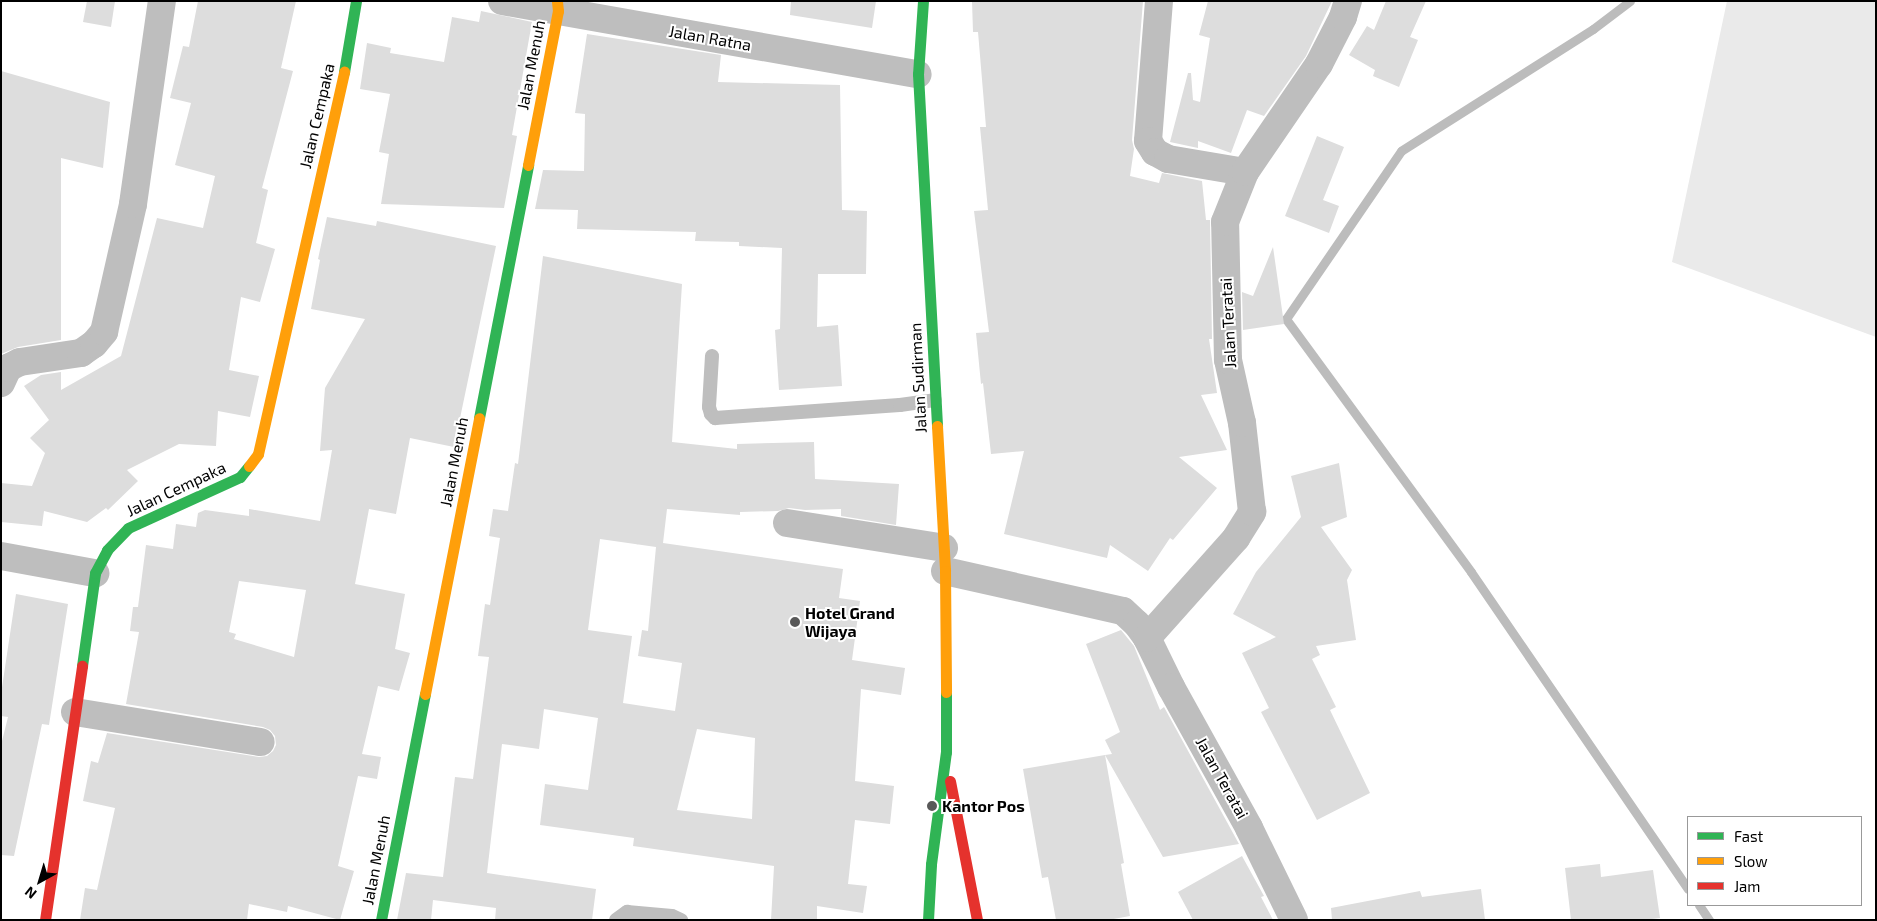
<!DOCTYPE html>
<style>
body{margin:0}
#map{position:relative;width:1877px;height:921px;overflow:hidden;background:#fff;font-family:"Exo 2",sans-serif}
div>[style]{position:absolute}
.green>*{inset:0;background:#eaeaea}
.stream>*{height:9px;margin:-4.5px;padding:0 4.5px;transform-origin:4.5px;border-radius:4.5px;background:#bcbcbc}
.building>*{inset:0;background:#ddd}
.lane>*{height:14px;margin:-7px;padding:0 7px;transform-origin:7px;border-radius:7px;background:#bebebe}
.street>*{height:28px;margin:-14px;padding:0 14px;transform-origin:14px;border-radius:14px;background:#bebebe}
.fast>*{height:11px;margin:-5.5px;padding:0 5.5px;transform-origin:5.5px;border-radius:5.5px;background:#30b455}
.slow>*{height:11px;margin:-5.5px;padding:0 5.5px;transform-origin:5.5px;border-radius:5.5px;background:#ff9f0a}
.jam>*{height:11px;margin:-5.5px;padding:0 5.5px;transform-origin:5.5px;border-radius:5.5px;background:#e5322d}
.dots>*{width:14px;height:14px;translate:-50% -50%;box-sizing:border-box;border:2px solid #fff;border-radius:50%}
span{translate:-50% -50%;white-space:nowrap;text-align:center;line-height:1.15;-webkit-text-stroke:4px #fff;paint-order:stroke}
.street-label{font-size:16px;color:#000}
.poi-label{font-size:16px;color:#000;font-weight:700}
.left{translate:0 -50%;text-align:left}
.frame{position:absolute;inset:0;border:2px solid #000;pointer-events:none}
.legend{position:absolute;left:1687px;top:816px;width:175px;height:90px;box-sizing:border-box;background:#fff;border:1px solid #999;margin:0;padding:6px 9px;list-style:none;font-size:15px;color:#000}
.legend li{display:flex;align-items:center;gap:10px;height:25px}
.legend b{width:25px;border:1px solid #999}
.north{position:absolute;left:15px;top:856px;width:50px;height:50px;-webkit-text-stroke:4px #fff;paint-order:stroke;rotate:219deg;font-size:14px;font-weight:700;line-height:20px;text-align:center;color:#000}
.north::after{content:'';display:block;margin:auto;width:18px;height:22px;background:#000;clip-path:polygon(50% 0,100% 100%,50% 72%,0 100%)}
</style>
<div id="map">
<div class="green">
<div style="clip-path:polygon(1727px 1px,1876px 1px,1876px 337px,1672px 262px)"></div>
</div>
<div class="stream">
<div style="left:1630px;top:1px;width:46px;rotate:142.9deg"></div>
<div style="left:1593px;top:29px;width:227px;rotate:147.6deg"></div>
<div style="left:1401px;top:151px;width:204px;rotate:124.4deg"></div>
<div style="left:1286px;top:319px;width:313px;rotate:53.8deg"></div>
<div style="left:1471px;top:572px;width:384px;rotate:55.6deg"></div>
<div style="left:1699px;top:905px;width:18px;rotate:56deg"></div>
</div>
<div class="building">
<div style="clip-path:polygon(87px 1px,115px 1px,111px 27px,83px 22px)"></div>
<div style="clip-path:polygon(198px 1px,296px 1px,281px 68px,293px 71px,262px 188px,268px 190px,256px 243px,275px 249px,260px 302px,241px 297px,229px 370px,259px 376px,250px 417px,218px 411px,216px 446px,179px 444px,127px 470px,138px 481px,108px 510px,106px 508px,87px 522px,44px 511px,42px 526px,1px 522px,1px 483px,32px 486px,45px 453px,30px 438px,49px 420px,24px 386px,41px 375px,61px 372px,61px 390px,121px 356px,157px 218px,203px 228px,215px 176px,175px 165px,191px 103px,170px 98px,183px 46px,189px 47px)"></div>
<div style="clip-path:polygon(791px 1px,876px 1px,872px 28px,790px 15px)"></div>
<div style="clip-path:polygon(972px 1px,1143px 1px,1132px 140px,1134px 149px,1130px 176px,1159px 183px,1162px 173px,1202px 181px,1206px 220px,1210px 220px,1212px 339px,1209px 339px,1217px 393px,1201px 395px,1227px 450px,1179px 457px,1217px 488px,1173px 540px,1170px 538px,1148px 571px,1110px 545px,1107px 558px,1004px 534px,1024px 451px,991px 454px,983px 383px,981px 384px,976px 333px,989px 332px,974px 211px,988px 210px,980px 127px,986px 127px,978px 32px,973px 32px)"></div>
<div style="clip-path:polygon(1208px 1px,1332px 1px,1306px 56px,1264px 116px,1247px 110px,1231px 153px,1198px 141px,1198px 148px,1170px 142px,1188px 73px,1191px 73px,1193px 100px,1200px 102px,1210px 38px,1199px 35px)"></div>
<div style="clip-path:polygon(1386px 1px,1426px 1px,1410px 37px,1418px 40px,1399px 87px,1373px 76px,1375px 70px,1349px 55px,1367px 26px,1374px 30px)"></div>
<div style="clip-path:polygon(481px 11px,532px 22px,512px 135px,517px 136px,504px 208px,381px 204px,389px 154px,379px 152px,390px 94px,360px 89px,367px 43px,391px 48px,390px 53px,444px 62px,452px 17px,479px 22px)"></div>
<div style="clip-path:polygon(587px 34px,721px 55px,718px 82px,840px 85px,842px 210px,867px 211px,866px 274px,818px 274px,817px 327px,838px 325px,842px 386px,779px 390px,775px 330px,780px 329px,782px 248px,739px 246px,739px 242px,695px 241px,696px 232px,577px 229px,578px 210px,535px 209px,543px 170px,584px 171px,585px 114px,575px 113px)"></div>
<div style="clip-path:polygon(1px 71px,110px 102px,103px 168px,61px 158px,61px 340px,18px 347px,1px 354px)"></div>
<div style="clip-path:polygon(1317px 136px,1344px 147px,1323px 200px,1339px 206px,1329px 233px,1285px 216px)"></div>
<div style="clip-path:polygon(evenodd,327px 217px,376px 226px,377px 221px,496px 246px,454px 447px,410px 438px,396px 514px,369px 509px,355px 584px,405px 594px,395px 649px,410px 653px,399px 691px,378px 686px,362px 754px,381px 757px,377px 779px,358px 776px,338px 866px,354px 871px,340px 920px,288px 906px,287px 912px,249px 904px,247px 920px,80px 920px,85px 888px,97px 890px,115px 808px,83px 801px,91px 761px,98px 763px,107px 733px,259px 757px,267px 756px,273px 751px,276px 745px,275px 736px,270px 730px,263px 727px,126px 704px,139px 632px,130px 631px,133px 607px,138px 607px,146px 545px,173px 549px,176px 524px,196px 527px,198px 513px,205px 510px,249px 516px,249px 509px,320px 521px,332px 450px,320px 451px,325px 388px,365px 319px,311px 309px,320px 260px,318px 259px,327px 217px,239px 581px,306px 590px,294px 657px,234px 639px,236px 634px,229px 632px,239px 581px)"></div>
<div style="clip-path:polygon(1273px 247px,1284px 324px,1243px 330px,1242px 292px,1253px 296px)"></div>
<div style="clip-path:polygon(evenodd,543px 256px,682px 284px,672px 442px,737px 449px,737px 444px,814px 442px,815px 479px,899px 484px,896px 525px,841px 516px,841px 509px,805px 510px,789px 508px,778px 511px,740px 512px,740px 515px,667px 509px,663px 543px,843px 569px,839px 598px,860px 601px,852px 660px,905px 668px,901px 695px,861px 689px,855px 781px,894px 786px,890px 824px,855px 820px,848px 884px,867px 886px,863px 913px,817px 906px,817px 920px,771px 920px,774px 866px,633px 846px,634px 838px,540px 825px,545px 784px,588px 790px,598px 718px,544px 709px,539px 749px,502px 744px,487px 873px,596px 889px,592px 920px,495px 920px,496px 908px,433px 900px,431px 920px,397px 920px,406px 873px,443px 877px,455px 777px,473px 779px,489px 657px,478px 656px,485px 604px,490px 605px,500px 538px,489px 536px,493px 509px,508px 511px,515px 463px,518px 464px,543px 256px,600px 539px,656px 547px,648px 631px,642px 630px,638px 656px,682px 663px,675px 711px,623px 703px,632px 636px,588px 630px,600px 539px,543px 256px,697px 729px,755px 738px,752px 819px,677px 810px,697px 729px)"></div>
<div style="clip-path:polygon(1339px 463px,1347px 517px,1321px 527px,1352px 570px,1347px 580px,1356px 640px,1316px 646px,1320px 655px,1312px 659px,1336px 707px,1330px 710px,1370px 793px,1317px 820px,1261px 712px,1269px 708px,1242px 653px,1276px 637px,1233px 614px,1256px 572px,1301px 517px,1291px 476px)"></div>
<div style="clip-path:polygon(16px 594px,68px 604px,49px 725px,42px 724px,14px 856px,1px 855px,1px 745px,8px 717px,1px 716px,1px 694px)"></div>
<div style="clip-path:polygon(1121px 630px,1134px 646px,1160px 710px,1164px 707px,1239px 844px,1163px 857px,1105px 755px,1112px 754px,1105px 740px,1120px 732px,1086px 644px)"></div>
<div style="clip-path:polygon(1105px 755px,1124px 863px,1121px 864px,1130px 916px,1108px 920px,1056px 920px,1048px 877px,1042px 878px,1023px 769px)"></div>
<div style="clip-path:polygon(1242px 856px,1264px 896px,1261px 897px,1273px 920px,1193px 920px,1178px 892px)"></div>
<div style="clip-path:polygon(1600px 864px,1601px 877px,1653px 870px,1660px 918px,1644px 920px,1571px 920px,1565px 868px)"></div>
<div style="clip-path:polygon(1481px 889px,1485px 920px,1332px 920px,1331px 908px,1420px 891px,1422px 897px)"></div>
</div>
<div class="lane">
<div style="left:712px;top:356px;width:51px;rotate:93.4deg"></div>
<div style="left:709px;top:407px;width:7px;rotate:74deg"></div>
<div style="left:711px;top:414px;width:6px;rotate:45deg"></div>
<div style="left:715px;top:418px;width:185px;rotate:-4deg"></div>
<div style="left:900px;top:405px;width:35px;rotate:-8deg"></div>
<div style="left:616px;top:920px;width:14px;rotate:-36deg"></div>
<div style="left:627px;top:912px;width:45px;rotate:5.1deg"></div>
<div style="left:672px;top:916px;width:10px;rotate:24deg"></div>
</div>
<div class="street">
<div style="left:502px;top:1px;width:422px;rotate:10deg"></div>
<div style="left:1159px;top:1px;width:140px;rotate:94.5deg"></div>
<div style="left:1148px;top:141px;width:13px;rotate:58deg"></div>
<div style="left:1155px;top:152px;width:15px;rotate:28deg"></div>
<div style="left:1168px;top:159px;width:78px;rotate:9.6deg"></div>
<div style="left:1px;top:383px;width:17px;rotate:-65deg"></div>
<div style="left:8px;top:368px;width:13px;rotate:-27deg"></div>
<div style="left:20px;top:362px;width:62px;rotate:-8.4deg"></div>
<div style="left:81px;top:353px;width:16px;rotate:-35deg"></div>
<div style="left:94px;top:344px;width:16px;rotate:-50deg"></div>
<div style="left:104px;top:332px;width:131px;rotate:-77.2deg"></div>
<div style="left:133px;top:204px;width:205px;rotate:-81.9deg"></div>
<div style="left:787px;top:523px;width:159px;rotate:9deg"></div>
<div style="left:1px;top:556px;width:96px;rotate:10.3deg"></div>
<div style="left:945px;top:571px;width:182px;rotate:12.7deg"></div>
<div style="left:1123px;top:611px;width:19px;rotate:43deg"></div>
<div style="left:1137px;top:624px;width:17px;rotate:54deg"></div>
<div style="left:1147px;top:638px;width:55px;rotate:63.9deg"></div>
<div style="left:1171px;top:687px;width:161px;rotate:61deg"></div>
<div style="left:1249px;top:828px;width:102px;rotate:63.9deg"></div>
<div style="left:1147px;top:638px;width:134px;rotate:-48.3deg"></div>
<div style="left:1236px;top:538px;width:31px;rotate:-58deg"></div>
<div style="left:1252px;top:512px;width:90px;rotate:-96.4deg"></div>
<div style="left:1242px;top:423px;width:65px;rotate:-102.5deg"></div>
<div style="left:1228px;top:360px;width:138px;rotate:-91.2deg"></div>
<div style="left:1225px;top:222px;width:54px;rotate:-68.2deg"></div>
<div style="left:1245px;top:172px;width:131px;rotate:-55.6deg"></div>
<div style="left:1319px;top:64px;width:53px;rotate:-62.9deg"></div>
<div style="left:1343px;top:17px;width:17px;rotate:-73deg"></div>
<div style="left:75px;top:712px;width:188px;rotate:9.2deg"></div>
</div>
<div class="fast">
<div style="left:923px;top:1px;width:73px;rotate:93.9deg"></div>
<div style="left:918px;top:74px;width:353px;rotate:86.9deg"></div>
<div style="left:344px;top:72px;width:72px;rotate:-80.4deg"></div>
<div style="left:479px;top:418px;width:258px;rotate:-79deg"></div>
<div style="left:82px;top:666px;width:94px;rotate:-82deg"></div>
<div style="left:95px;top:573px;width:26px;rotate:-62deg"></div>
<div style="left:107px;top:550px;width:30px;rotate:-46deg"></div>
<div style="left:128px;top:528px;width:123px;rotate:-24.5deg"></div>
<div style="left:240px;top:477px;width:14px;rotate:-51deg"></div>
<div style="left:381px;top:920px;width:230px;rotate:-79deg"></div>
<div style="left:928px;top:920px;width:56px;rotate:-86.9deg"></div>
<div style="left:931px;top:864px;width:113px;rotate:-82.4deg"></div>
<div style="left:946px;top:752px;width:60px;rotate:-90deg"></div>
</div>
<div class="slow">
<div style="left:528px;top:165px;width:157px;rotate:-79deg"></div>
<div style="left:558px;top:11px;width:10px;rotate:-96deg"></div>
<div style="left:937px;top:426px;width:145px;rotate:86.8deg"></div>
<div style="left:945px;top:571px;width:121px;rotate:89.5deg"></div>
<div style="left:249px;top:466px;width:15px;rotate:-53deg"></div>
<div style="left:258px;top:454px;width:392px;rotate:-77.3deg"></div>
<div style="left:425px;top:694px;width:281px;rotate:-78.9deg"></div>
</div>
<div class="jam">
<div style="left:950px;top:781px;width:142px;rotate:79deg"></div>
<div style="left:45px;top:920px;width:257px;rotate:-81.7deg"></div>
</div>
<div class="dots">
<div style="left:795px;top:622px;background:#595959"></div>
<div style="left:932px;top:806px;background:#595959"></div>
</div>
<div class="street-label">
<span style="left:710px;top:38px;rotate:10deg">Jalan Ratna</span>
<span style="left:531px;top:65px;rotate:-79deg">Jalan Menuh</span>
<span style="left:317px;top:116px;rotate:-77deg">Jalan Cempaka</span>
<span style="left:1228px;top:323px;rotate:-93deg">Jalan Teratai</span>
<span style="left:918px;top:378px;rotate:-93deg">Jalan Sudirman</span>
<span style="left:454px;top:462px;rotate:-79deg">Jalan Menuh</span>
<span style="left:176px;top:489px;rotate:-25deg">Jalan Cempaka</span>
<span style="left:1222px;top:778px;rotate:61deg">Jalan Teratai</span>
<span style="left:376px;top:860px;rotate:-79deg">Jalan Menuh</span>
</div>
<div class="poi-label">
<span class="left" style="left:805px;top:622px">Hotel Grand<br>Wijaya</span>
<span class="left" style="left:942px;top:806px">Kantor Pos</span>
</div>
<div class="frame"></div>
<ul class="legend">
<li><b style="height:6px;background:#30b455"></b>Fast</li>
<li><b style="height:6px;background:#ff9f0a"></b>Slow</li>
<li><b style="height:6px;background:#e5322d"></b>Jam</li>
</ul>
<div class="north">N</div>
</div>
